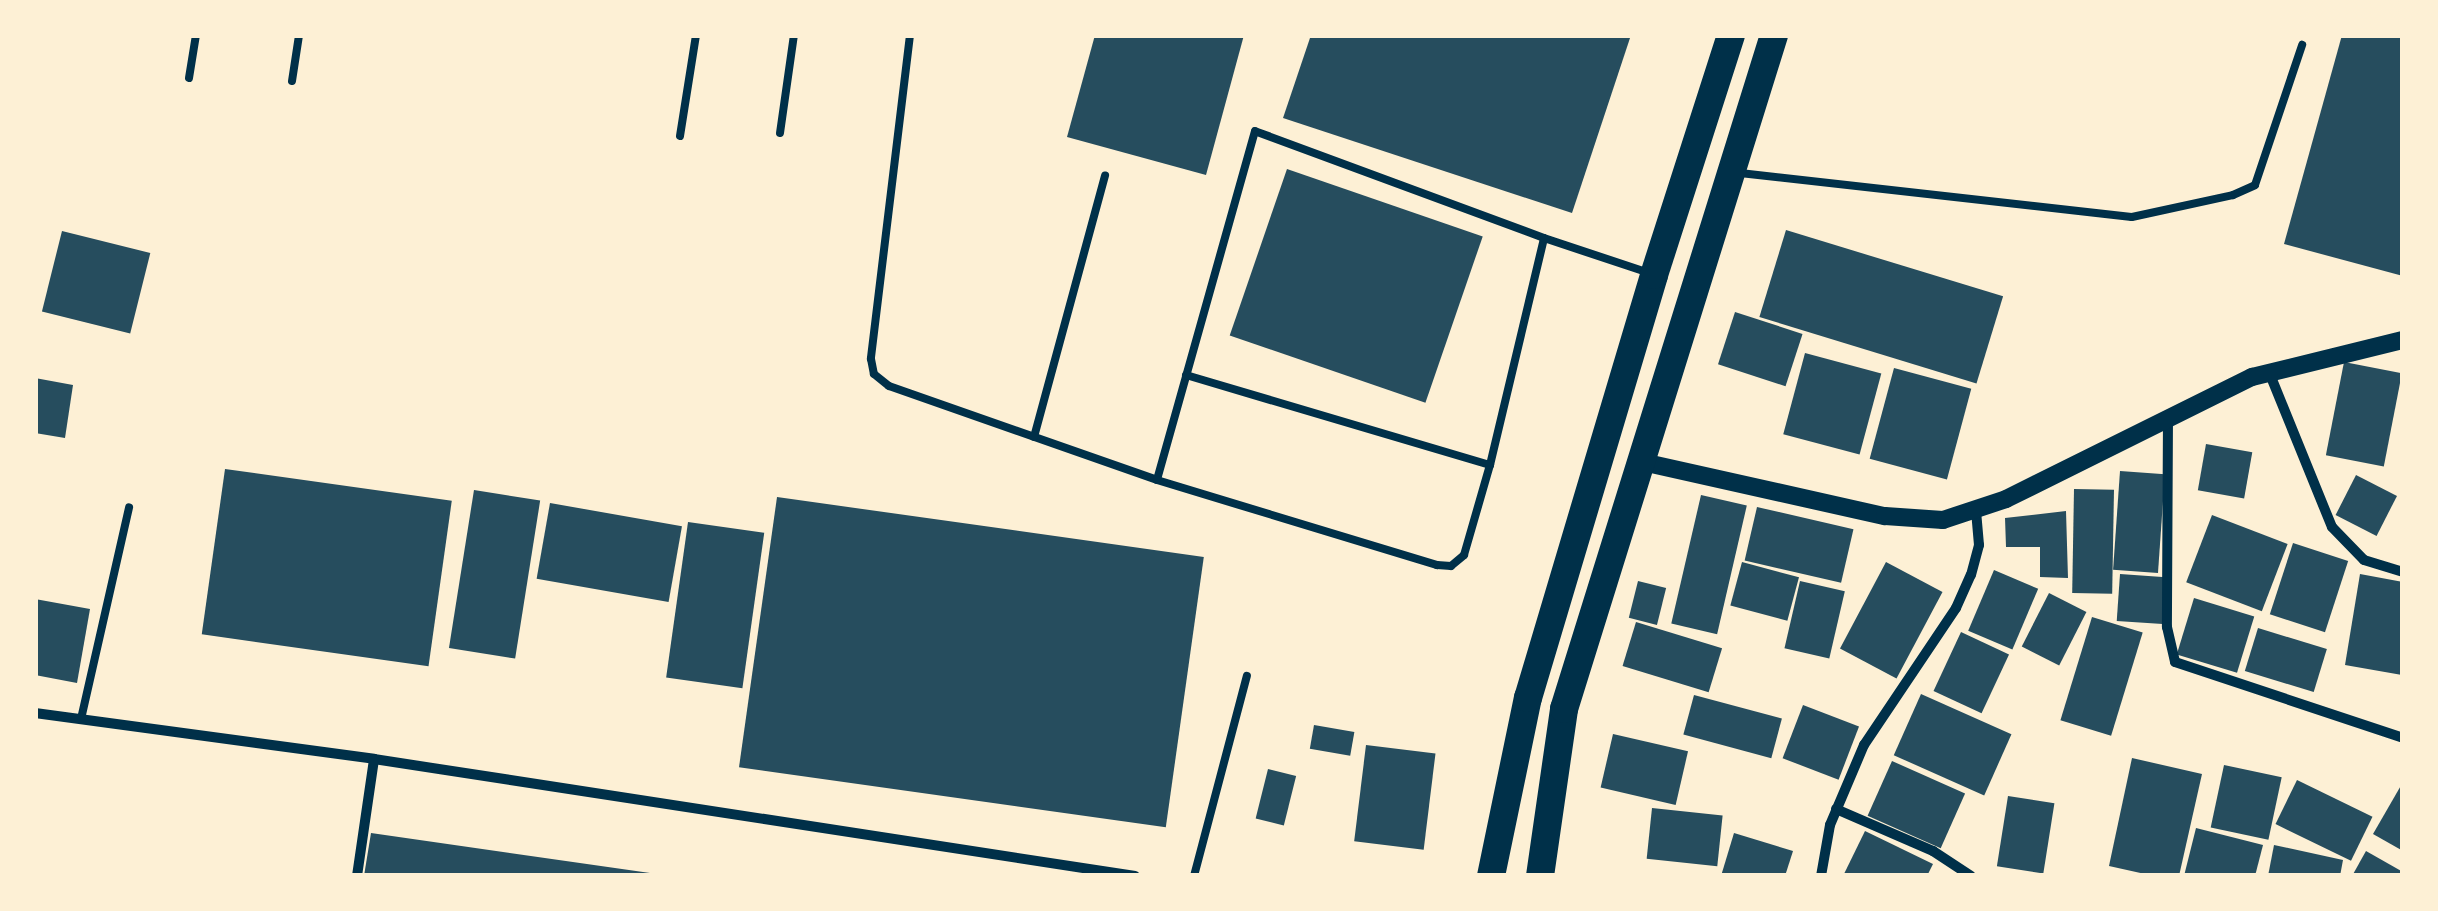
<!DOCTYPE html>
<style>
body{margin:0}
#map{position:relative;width:2438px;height:911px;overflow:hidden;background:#fdf0d5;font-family:"Roboto Serif",serif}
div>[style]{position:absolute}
.building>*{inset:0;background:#264d5e;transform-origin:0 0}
.service>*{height:8px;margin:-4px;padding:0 4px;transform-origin:4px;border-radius:4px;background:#003049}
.minor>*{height:10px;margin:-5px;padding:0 5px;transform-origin:5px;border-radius:5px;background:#003049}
.tertiary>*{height:18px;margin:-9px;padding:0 9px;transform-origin:9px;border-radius:9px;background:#003049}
.trunk>*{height:28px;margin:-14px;padding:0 14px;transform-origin:14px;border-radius:14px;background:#003049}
span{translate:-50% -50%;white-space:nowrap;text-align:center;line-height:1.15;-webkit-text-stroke:10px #fdf0d5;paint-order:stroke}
.frame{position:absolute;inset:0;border:38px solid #fdf0d5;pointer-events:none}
</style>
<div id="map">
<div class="building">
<div style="clip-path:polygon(1095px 35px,1244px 35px,1206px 175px,1067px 137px)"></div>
<div style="clip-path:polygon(1311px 35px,1631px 35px,1572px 213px,1283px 118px)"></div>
<div style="clip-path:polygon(2342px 35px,2403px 37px,2403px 276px,2284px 244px)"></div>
<div style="left:1287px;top:169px;width:207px;height:176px;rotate:19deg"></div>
<div style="left:1786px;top:230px;width:227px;height:91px;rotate:17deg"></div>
<div style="left:62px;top:231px;width:91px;height:83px;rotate:14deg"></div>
<div style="left:1735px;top:312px;width:71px;height:55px;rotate:18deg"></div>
<div style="left:1805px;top:353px;width:79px;height:84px;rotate:15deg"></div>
<div style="left:2344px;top:362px;width:59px;height:95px;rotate:11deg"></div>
<div style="left:1894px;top:368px;width:80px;height:94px;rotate:15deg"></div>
<div style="clip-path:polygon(35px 378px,73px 385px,65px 438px,35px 433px)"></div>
<div style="left:2206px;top:444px;width:47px;height:47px;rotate:10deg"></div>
<div style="left:225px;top:469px;width:229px;height:167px;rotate:8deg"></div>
<div style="left:2120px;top:471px;width:45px;height:99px;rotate:4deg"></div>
<div style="left:2356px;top:475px;width:46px;height:45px;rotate:27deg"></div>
<div style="left:2074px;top:489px;width:40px;height:104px;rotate:1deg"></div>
<div style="left:474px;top:490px;width:67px;height:160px;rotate:9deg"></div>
<div style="left:1701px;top:495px;width:47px;height:132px;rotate:13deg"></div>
<div style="left:777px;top:497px;width:431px;height:273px;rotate:8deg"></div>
<div style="left:550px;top:503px;width:134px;height:77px;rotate:10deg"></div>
<div style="left:1757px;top:507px;width:99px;height:55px;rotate:13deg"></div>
<div style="clip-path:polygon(2066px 511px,2068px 578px,2040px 577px,2040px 547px,2006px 547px,2005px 518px)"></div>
<div style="left:2212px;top:515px;width:81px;height:72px;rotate:21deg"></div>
<div style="left:688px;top:522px;width:77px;height:157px;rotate:8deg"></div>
<div style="left:2293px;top:543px;width:58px;height:75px;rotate:18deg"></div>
<div style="left:1742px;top:562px;width:59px;height:45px;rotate:15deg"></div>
<div style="left:1886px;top:562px;width:64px;height:98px;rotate:28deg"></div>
<div style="left:1994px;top:570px;width:48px;height:66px;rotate:23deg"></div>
<div style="left:2120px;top:574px;width:46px;height:47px;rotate:4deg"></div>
<div style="clip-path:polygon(2360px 574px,2403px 582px,2402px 675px,2345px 665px)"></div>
<div style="left:1638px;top:581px;width:29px;height:38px;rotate:14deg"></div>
<div style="left:1800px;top:581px;width:46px;height:69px;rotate:13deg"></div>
<div style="left:2049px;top:593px;width:42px;height:60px;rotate:27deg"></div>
<div style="left:2194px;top:598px;width:63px;height:59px;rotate:17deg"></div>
<div style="clip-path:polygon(35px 599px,90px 609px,77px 683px,35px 675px)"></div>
<div style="left:2092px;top:617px;width:53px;height:108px;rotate:17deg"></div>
<div style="left:1636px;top:622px;width:90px;height:46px;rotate:17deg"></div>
<div style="left:2258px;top:628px;width:72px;height:45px;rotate:17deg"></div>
<div style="left:1961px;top:632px;width:53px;height:65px;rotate:25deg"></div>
<div style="left:1921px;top:694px;width:99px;height:67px;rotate:24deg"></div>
<div style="left:1694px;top:695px;width:91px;height:41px;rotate:15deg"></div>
<div style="left:1803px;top:705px;width:60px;height:57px;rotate:21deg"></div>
<div style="left:1314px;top:725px;width:41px;height:24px;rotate:10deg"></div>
<div style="left:1613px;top:734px;width:77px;height:55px;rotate:13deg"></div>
<div style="left:1366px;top:745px;width:70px;height:97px;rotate:7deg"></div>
<div style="clip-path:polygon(2132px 758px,2202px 774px,2179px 876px,2154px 876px,2109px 866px)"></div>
<div style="left:1892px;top:761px;width:80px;height:60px;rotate:24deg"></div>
<div style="left:2224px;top:765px;width:59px;height:64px;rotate:12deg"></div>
<div style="left:1268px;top:769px;width:29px;height:51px;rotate:14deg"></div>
<div style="left:2297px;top:780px;width:84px;height:49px;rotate:26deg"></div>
<div style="clip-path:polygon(2403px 782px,2403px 851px,2373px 834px)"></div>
<div style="left:2008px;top:796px;width:47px;height:71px;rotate:9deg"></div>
<div style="left:1652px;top:808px;width:71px;height:51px;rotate:6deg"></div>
<div style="clip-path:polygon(2196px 828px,2263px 845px,2255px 876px,2184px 876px)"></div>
<div style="clip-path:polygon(1865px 831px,1933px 864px,1927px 876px,1843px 876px)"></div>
<div style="clip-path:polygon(371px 833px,657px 874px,657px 876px,364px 876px)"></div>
<div style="clip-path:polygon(1734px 833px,1793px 851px,1785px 876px,1721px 876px)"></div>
<div style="clip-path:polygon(2274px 845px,2343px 860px,2340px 876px,2268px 876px)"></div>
<div style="clip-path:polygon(2366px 851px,2403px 872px,2403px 876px,2352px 876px)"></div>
</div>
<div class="service">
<div style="left:910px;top:35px;width:326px;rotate:96.9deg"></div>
<div style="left:871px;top:359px;width:15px;rotate:79deg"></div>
<div style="left:874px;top:374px;width:19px;rotate:39deg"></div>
<div style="left:889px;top:386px;width:284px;rotate:19.3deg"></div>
<div style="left:1157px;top:480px;width:293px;rotate:16.9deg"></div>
<div style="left:1437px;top:565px;width:14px;rotate:4deg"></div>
<div style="left:1451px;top:566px;width:17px;rotate:-40deg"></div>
<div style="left:1464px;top:555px;width:94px;rotate:-73.9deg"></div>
<div style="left:1490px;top:465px;width:233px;rotate:-76.6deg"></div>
<div style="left:1544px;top:238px;width:308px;rotate:-159.7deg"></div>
<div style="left:1255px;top:131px;width:362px;rotate:105.7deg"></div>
<div style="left:189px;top:78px;width:44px;rotate:-80.8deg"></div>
<div style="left:292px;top:81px;width:47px;rotate:-81.3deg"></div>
<div style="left:780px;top:133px;width:99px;rotate:-81.9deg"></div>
<div style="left:680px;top:136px;width:102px;rotate:-81deg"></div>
<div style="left:1740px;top:173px;width:394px;rotate:6.4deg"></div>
<div style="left:2132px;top:217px;width:103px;rotate:-12.3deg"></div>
<div style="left:2233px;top:195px;width:24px;rotate:-24deg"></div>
<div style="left:2255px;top:185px;width:148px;rotate:-71.4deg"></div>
<div style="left:1544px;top:238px;width:111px;rotate:18.4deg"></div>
<div style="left:1186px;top:375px;width:317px;rotate:16.5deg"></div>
<div style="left:1034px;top:437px;width:271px;rotate:-74.8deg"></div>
<div style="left:81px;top:719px;width:217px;rotate:-77.2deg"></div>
<div style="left:1194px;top:876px;width:207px;rotate:-75.2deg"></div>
</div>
<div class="minor">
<div style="left:2269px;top:372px;width:167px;rotate:67.9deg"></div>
<div style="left:2332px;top:527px;width:46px;rotate:45.9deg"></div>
<div style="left:2364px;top:560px;width:41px;rotate:17.1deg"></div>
<div style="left:2168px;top:416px;width:211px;rotate:90.3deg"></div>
<div style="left:2167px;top:627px;width:36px;rotate:77deg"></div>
<div style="left:2175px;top:662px;width:240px;rotate:18.4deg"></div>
<div style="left:35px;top:713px;width:342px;rotate:7.7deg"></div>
<div style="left:374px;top:759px;width:770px;rotate:8.74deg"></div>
<div style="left:1836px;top:809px;width:106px;rotate:23.4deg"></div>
<div style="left:1933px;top:851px;width:45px;rotate:33.3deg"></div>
<div style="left:357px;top:876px;width:118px;rotate:-81.7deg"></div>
<div style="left:1821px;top:876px;width:52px;rotate:-80deg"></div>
<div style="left:1830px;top:825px;width:87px;rotate:-67deg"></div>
<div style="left:1864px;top:745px;width:165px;rotate:-56.1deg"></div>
<div style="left:1956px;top:608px;width:36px;rotate:-66deg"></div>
<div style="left:1971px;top:575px;width:31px;rotate:-75deg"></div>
<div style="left:1979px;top:545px;width:34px;rotate:-95deg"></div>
</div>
<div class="tertiary">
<div style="left:1638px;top:461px;width:253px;rotate:12.6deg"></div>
<div style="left:1885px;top:516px;width:58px;rotate:3.9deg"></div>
<div style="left:1943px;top:520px;width:66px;rotate:-18.4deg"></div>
<div style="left:2006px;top:499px;width:275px;rotate:-26.4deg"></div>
<div style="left:2252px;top:377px;width:155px;rotate:-13.8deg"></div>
</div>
<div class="trunk">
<div style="left:1491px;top:876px;width:182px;rotate:-78.3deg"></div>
<div style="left:1528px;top:698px;width:441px;rotate:-73.4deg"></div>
<div style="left:1654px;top:275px;width:252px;rotate:-72.2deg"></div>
<div style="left:1540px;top:876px;width:169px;rotate:-81.8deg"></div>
<div style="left:1564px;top:709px;width:706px;rotate:-72.69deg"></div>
</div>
<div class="frame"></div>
</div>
